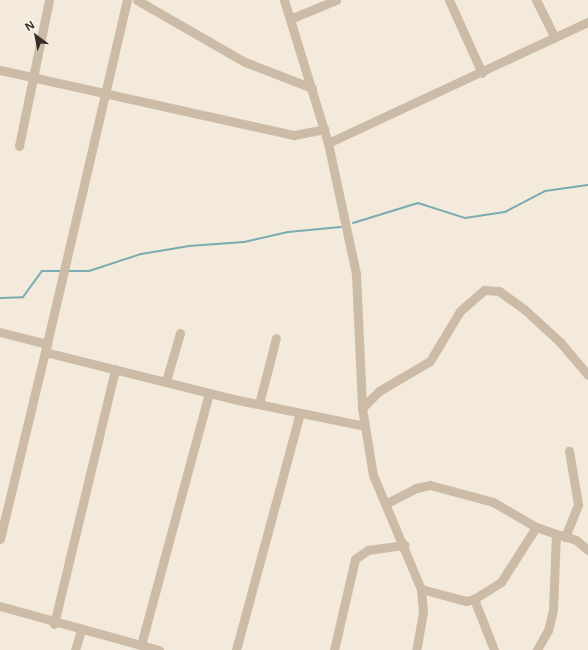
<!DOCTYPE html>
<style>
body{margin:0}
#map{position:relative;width:588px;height:650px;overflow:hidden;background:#f3eadb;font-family:"Open Sans",sans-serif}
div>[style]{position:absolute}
.stream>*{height:2px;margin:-1px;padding:0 1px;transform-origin:1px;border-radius:1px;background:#78abb2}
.street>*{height:9px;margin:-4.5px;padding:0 4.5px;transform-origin:4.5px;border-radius:4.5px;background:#ccbba6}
span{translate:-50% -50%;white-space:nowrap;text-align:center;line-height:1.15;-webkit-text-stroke:3px #fbf3e8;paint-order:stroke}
.north{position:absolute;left:16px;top:16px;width:40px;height:40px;-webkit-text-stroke:3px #fbf3e8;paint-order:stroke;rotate:328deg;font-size:11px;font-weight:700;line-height:16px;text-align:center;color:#382e28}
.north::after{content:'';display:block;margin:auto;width:14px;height:18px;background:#382e28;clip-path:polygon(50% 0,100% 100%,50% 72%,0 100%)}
</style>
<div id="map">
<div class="stream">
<div style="left:353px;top:223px;width:68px;rotate:-17.1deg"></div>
<div style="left:418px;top:203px;width:49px;rotate:17.7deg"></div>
<div style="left:465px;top:218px;width:40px;rotate:-8.5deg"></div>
<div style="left:505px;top:212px;width:45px;rotate:-27.7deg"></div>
<div style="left:545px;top:191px;width:43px;rotate:-7.9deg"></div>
<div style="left:67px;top:271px;width:22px"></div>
<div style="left:89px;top:271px;width:55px;rotate:-18.1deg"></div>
<div style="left:141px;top:254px;width:49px;rotate:-9.5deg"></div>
<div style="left:189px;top:246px;width:55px;rotate:-4.2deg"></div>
<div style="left:244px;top:242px;width:45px;rotate:-12.8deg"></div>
<div style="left:288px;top:232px;width:53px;rotate:-5.4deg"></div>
<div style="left:0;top:298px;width:23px;rotate:-2deg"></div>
<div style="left:23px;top:297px;width:32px;rotate:-54deg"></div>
<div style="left:42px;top:271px;width:19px"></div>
</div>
<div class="street">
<div style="left:137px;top:0;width:125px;rotate:29.9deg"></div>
<div style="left:245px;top:62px;width:72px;rotate:21.2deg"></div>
<div style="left:284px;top:0;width:150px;rotate:72.9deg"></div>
<div style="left:328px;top:143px;width:134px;rotate:77.9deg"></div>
<div style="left:356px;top:274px;width:134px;rotate:87.4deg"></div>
<div style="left:362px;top:408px;width:68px;rotate:80.7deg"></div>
<div style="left:373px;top:475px;width:124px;rotate:67.2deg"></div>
<div style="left:421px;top:589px;width:23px;rotate:85deg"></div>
<div style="left:423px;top:612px;width:39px;rotate:100deg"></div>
<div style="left:449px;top:0;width:80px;rotate:65.7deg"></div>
<div style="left:536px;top:0;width:42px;rotate:63.4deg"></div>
<div style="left:290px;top:19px;width:50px;rotate:-22.4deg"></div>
<div style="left:0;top:70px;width:301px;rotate:12.5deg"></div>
<div style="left:294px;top:135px;width:31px;rotate:-11deg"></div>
<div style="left:328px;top:143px;width:287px;rotate:-25deg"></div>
<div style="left:19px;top:146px;width:149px;rotate:-78.4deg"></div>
<div style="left:0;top:332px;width:49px;rotate:14.3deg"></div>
<div style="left:45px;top:352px;width:361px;rotate:-76.9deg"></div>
<div style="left:166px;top:381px;width:50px;rotate:-73.7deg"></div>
<div style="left:259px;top:404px;width:68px;rotate:-75.6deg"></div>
<div style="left:362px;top:408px;width:24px;rotate:-45deg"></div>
<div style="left:379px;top:391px;width:59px;rotate:-30.5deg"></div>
<div style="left:430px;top:361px;width:58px;rotate:-59deg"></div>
<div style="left:460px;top:311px;width:32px;rotate:-41deg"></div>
<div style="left:484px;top:290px;width:15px;rotate:4deg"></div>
<div style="left:499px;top:291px;width:31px;rotate:36deg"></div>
<div style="left:524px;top:309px;width:49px;rotate:42.5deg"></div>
<div style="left:560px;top:342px;width:43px;rotate:49.7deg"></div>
<div style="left:387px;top:503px;width:33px;rotate:-27deg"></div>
<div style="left:416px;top:488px;width:14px;rotate:-12deg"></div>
<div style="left:430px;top:485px;width:65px;rotate:15.1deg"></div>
<div style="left:493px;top:502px;width:50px;rotate:30.2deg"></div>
<div style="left:536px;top:527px;width:21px;rotate:19deg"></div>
<div style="left:556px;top:534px;width:76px;rotate:92.3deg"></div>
<div style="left:553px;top:610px;width:21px;rotate:104deg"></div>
<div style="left:548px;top:630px;width:23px;rotate:119deg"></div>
<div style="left:560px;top:535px;width:17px;rotate:17deg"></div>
<div style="left:576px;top:540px;width:16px;rotate:40deg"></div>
<div style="left:565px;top:537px;width:35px;rotate:-68deg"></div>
<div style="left:578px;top:504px;width:54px;rotate:-99.6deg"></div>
<div style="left:0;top:539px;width:192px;rotate:-76.5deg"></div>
<div style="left:45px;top:352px;width:194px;rotate:14deg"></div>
<div style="left:233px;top:399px;width:134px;rotate:11.6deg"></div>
<div style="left:421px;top:589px;width:47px;rotate:14.9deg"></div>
<div style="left:466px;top:601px;width:8px;rotate:-14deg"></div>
<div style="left:474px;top:599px;width:32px;rotate:-32deg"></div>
<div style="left:501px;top:582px;width:65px;rotate:-57.5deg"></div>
<div style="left:474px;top:599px;width:55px;rotate:68.6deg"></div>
<div style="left:0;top:606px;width:165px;rotate:15.5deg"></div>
<div style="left:54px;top:624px;width:262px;rotate:-76.5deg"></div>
<div style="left:141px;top:645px;width:261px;rotate:-74.9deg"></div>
<div style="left:75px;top:650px;width:21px;rotate:-73deg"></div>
<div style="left:236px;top:650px;width:245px;rotate:-74.9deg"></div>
<div style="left:334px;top:650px;width:93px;rotate:-77deg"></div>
<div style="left:355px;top:559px;width:16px;rotate:-35deg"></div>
<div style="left:368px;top:550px;width:37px;rotate:-8deg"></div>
</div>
<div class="north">N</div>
</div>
